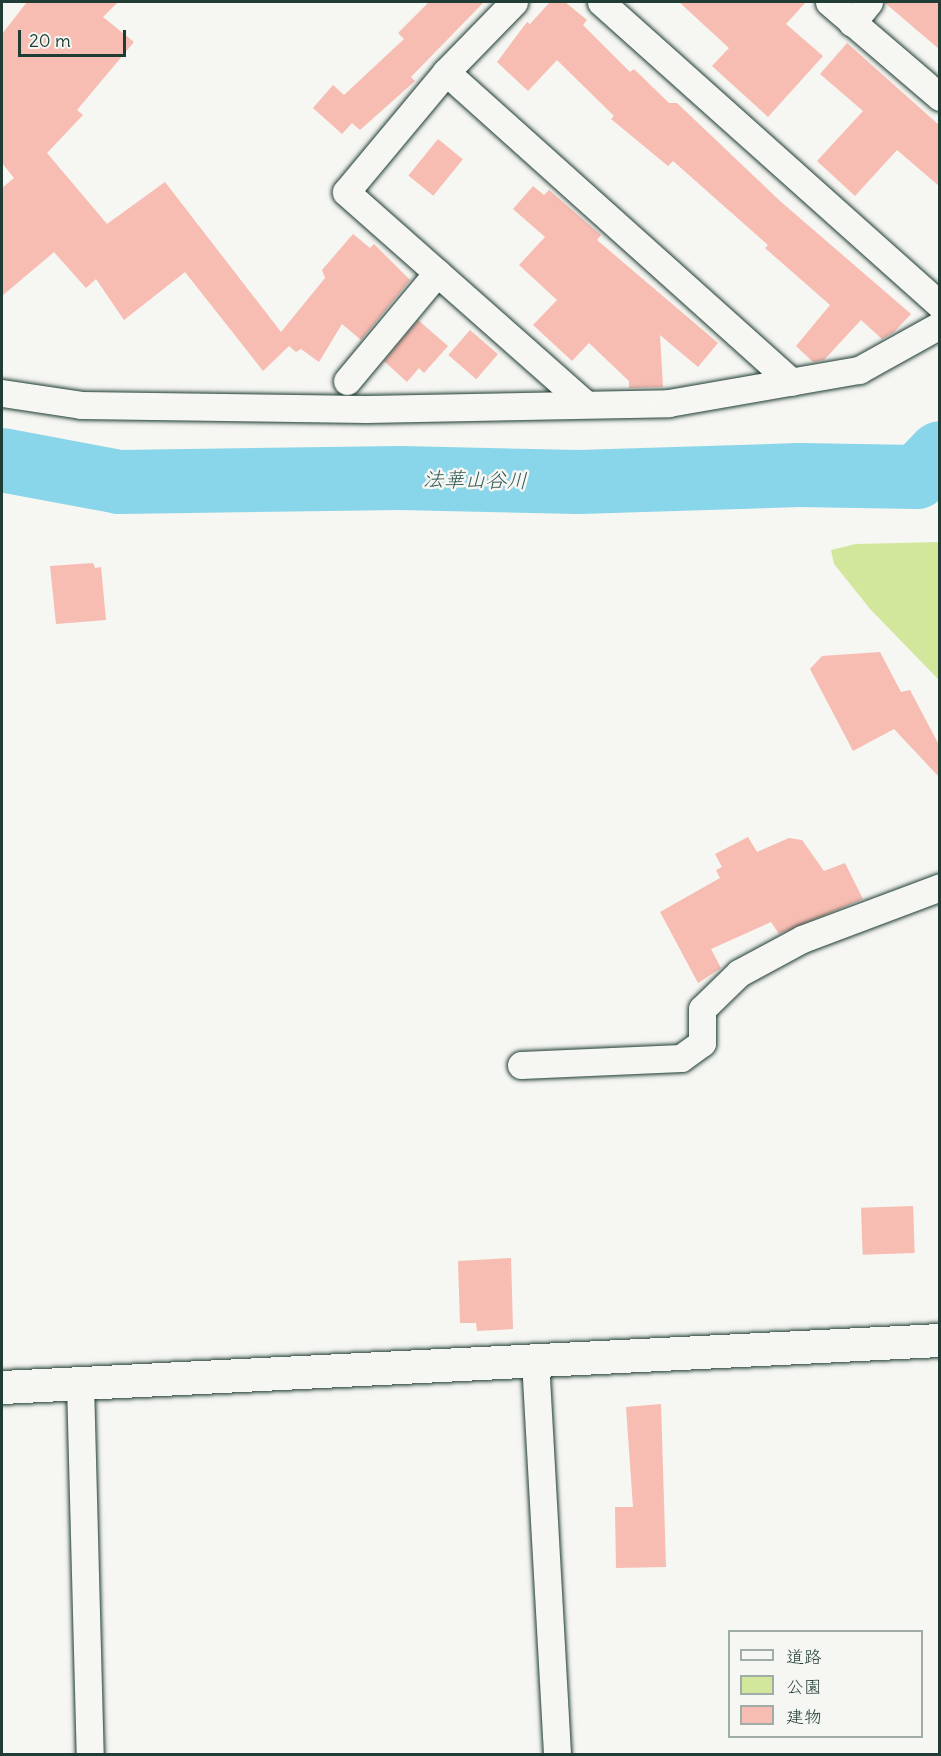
<!DOCTYPE html>
<meta charset="utf-8">
<style>
body{margin:0}
#map{position:relative;width:941px;height:1756px;overflow:hidden;background:#f6f6f2;font-family:Delius,"Klee One",sans-serif}
div>[style]{position:absolute}
.green>*{inset:0;background:#d2e79c}
.stream>*{height:10px;margin:-5px;padding:0 5px;transform-origin:5px;border-radius:5px;background:#89d5e9}
.river>*{height:64px;margin:-32px;padding:0 32px;transform-origin:32px;border-radius:32px;background:#89d5e9}
.building>*{inset:0;background:#f7bcb2;transform-origin:0 0}
.roads{filter:drop-shadow(0 0 2px #1f3d34) drop-shadow(0 0 2px #1f3d34)}
.street>*{height:27px;margin:-13.5px;padding:0 13.5px;transform-origin:13.5px;border-radius:13.5px;background:#f6f6f2}
.secondary>*{height:33px;margin:-16.5px;padding:0 16.5px;transform-origin:16.5px;border-radius:16.5px;background:#f6f6f2}
span{translate:-50% -50%;white-space:nowrap;text-align:center;line-height:1.15;-webkit-text-stroke:5px #f6f6f2;paint-order:stroke}
.water-label{font-size:21px;color:#345b58;font-style:italic}
.frame{position:absolute;inset:0;border:3px solid #1f3d34;pointer-events:none}
.legend{position:absolute;left:728px;top:1630px;width:195px;height:108px;box-sizing:border-box;background:#f6f6f2;border:2px solid #a0aca6;margin:0;padding:8px 10px;list-style:none;font-size:18px;color:#1f3d34}
.legend li{display:flex;align-items:center;gap:12px;height:30px}
.legend b{width:30px;border:2px solid #a0aca6}
.scale{position:absolute;left:18px;top:30px;width:108px;height:27px;box-sizing:border-box;border:3px solid #1f3d34;border-top:0;padding-left:8px;font-size:18px;line-height:21px;white-space:nowrap;color:#1f3d34;-webkit-text-stroke:4px #f6f6f2;paint-order:stroke}
</style>
<div id="map">
<div class="green">
<div style="clip-path:polygon(939px 542px,940px 542px,939px 680px,871px 610px,834px 564px,831px 550px,856px 544px)"></div>
</div>
<div class="stream">
<div style="left:917px;top:477px;width:23px"></div>
</div>
<div class="river">
<div style="left:2px;top:460px;width:119px;rotate:10.6deg"></div>
<div style="left:119px;top:482px;width:281px;rotate:-0.8deg"></div>
<div style="left:400px;top:478px;width:179px;rotate:1.3deg"></div>
<div style="left:579px;top:482px;width:220px;rotate:-1.8deg"></div>
<div style="left:799px;top:475px;width:118px;rotate:1deg"></div>
<div style="left:917px;top:477px;width:33px;rotate:-46deg"></div>
</div>
<div class="building">
<div style="clip-path:polygon(27px 2px,118px 2px,103px 17px,134px 42px,77px 110px,83px 115px,47px 153px,107px 224px,165px 182px,281px 332px,325px 278px,322px 270px,353px 234px,370px 248px,374px 244px,410px 280px,361px 340px,342px 324px,319px 362px,301px 349px,296px 352px,289px 346px,263px 371px,185px 272px,124px 320px,96px 279px,86px 288px,54px 252px,2px 296px,2px 188px,14px 178px,2px 163px,2px 34px)"></div>
<div style="clip-path:polygon(429px 2px,484px 2px,411px 77px,415px 81px,360px 130px,352px 123px,342px 134px,313px 108px,333px 85px,344px 95px,404px 39px,398px 33px)"></div>
<div style="clip-path:polygon(550px 2px,565px 2px,587px 20px,583px 25px,630px 72px,634px 69px,669px 103px,677px 103px,780px 201px,911px 314px,894px 332px,882px 339px,861px 320px,824px 360px,813px 362px,796px 346px,830px 305px,765px 248px,768px 245px,673px 161px,668px 166px,611px 119px,614px 116px,557px 60px,528px 91px,497px 62px,527px 22px,530px 24px)"></div>
<div style="clip-path:polygon(679px 2px,806px 2px,786px 24px,823px 56px,768px 117px,712px 66px,729px 48px)"></div>
<div style="clip-path:polygon(884px 2px,939px 2px,939px 49px,885px 3px)"></div>
<div style="clip-path:polygon(847px 43px,939px 125px,939px 186px,897px 150px,855px 196px,817px 161px,863px 111px,820px 74px)"></div>
<div style="left:438px;top:139px;width:32px;height:47px;rotate:39deg"></div>
<div style="clip-path:polygon(533px 186px,544px 195px,549px 190px,601px 235px,597px 240px,718px 343px,698px 367px,660px 335px,663px 387px,629px 388px,629px 381px,589px 343px,572px 361px,533px 325px,557px 300px,519px 265px,545px 237px,513px 209px)"></div>
<div style="clip-path:polygon(418px 320px,448px 346px,424px 373px,419px 368px,407px 382px,384px 361px)"></div>
<div style="left:470px;top:330px;width:37px;height:33px;rotate:41deg"></div>
<div style="clip-path:polygon(93px 563px,95px 568px,101px 567px,106px 620px,56px 624px,50px 566px)"></div>
<div style="clip-path:polygon(880px 652px,901px 692px,910px 690px,939px 745px,939px 777px,894px 729px,853px 751px,810px 669px,822px 656px)"></div>
<div style="clip-path:polygon(748px 837px,757px 852px,789px 838px,802px 840px,824px 871px,845px 863px,863px 899px,779px 934px,771px 922px,711px 949px,721px 968px,698px 983px,660px 912px,720px 878px,716px 870px,722px 867px,715px 854px)"></div>
<div style="left:913px;top:1206px;width:47px;height:52px;rotate:88deg"></div>
<div style="clip-path:polygon(511px 1258px,513px 1329px,477px 1331px,476px 1323px,460px 1323px,458px 1261px)"></div>
<div style="clip-path:polygon(661px 1404px,666px 1567px,616px 1568px,615px 1507px,633px 1507px,626px 1407px)"></div>
</div>
<div class="roads">
<div class="street">
<div style="left:514px;top:2px;width:98px;rotate:134.2deg"></div>
<div style="left:446px;top:72px;width:156px;rotate:129.8deg"></div>
<div style="left:346px;top:192px;width:317px;rotate:41.5deg"></div>
<div style="left:601px;top:2px;width:455px;rotate:41.8deg"></div>
<div style="left:829px;top:2px;width:146px;rotate:40.6deg"></div>
<div style="left:852px;top:23px;width:27px;rotate:-51deg"></div>
<div style="left:446px;top:72px;width:464px;rotate:41.9deg"></div>
<div style="left:347px;top:381px;width:141px;rotate:-50.2deg"></div>
<div style="left:2px;top:393px;width:80px;rotate:8.6deg"></div>
<div style="left:81px;top:405px;width:285px;rotate:0.8deg"></div>
<div style="left:366px;top:409px;width:303px;rotate:-1.1deg"></div>
<div style="left:669px;top:403px;width:193px;rotate:-9.9deg"></div>
<div style="left:859px;top:370px;width:93px;rotate:-29.1deg"></div>
<div style="left:521px;top:1065px;width:160px;rotate:-2.5deg"></div>
<div style="left:681px;top:1058px;width:26px;rotate:-36deg"></div>
<div style="left:702px;top:1043px;width:34px;rotate:-90deg"></div>
<div style="left:702px;top:1009px;width:52px;rotate:-44.2deg"></div>
<div style="left:739px;top:973px;width:72px;rotate:-28.4deg"></div>
<div style="left:802px;top:939px;width:147px;rotate:-20.6deg"></div>
<div style="left:535px;top:1360px;width:395px;rotate:86.8deg"></div>
<div style="left:80px;top:1383px;width:371px;rotate:88.5deg"></div>
</div>
<div class="secondary">
<div style="left:2px;top:1387px;width:939px;rotate:-2.87deg"></div>
</div>
</div>
<div class="water-label">
<span style="left:475px;top:480px;rotate:1deg">法華山谷川</span>
</div>
<div class="frame"></div>
<ul class="legend">
<li><b style="height:8px;background:#f6f6f2"></b>道路</li>
<li><b style="height:16px;background:#d2e79c"></b>公園</li>
<li><b style="height:16px;background:#f7bcb2"></b>建物</li>
</ul>
<div class="scale">20 m</div>
</div>
